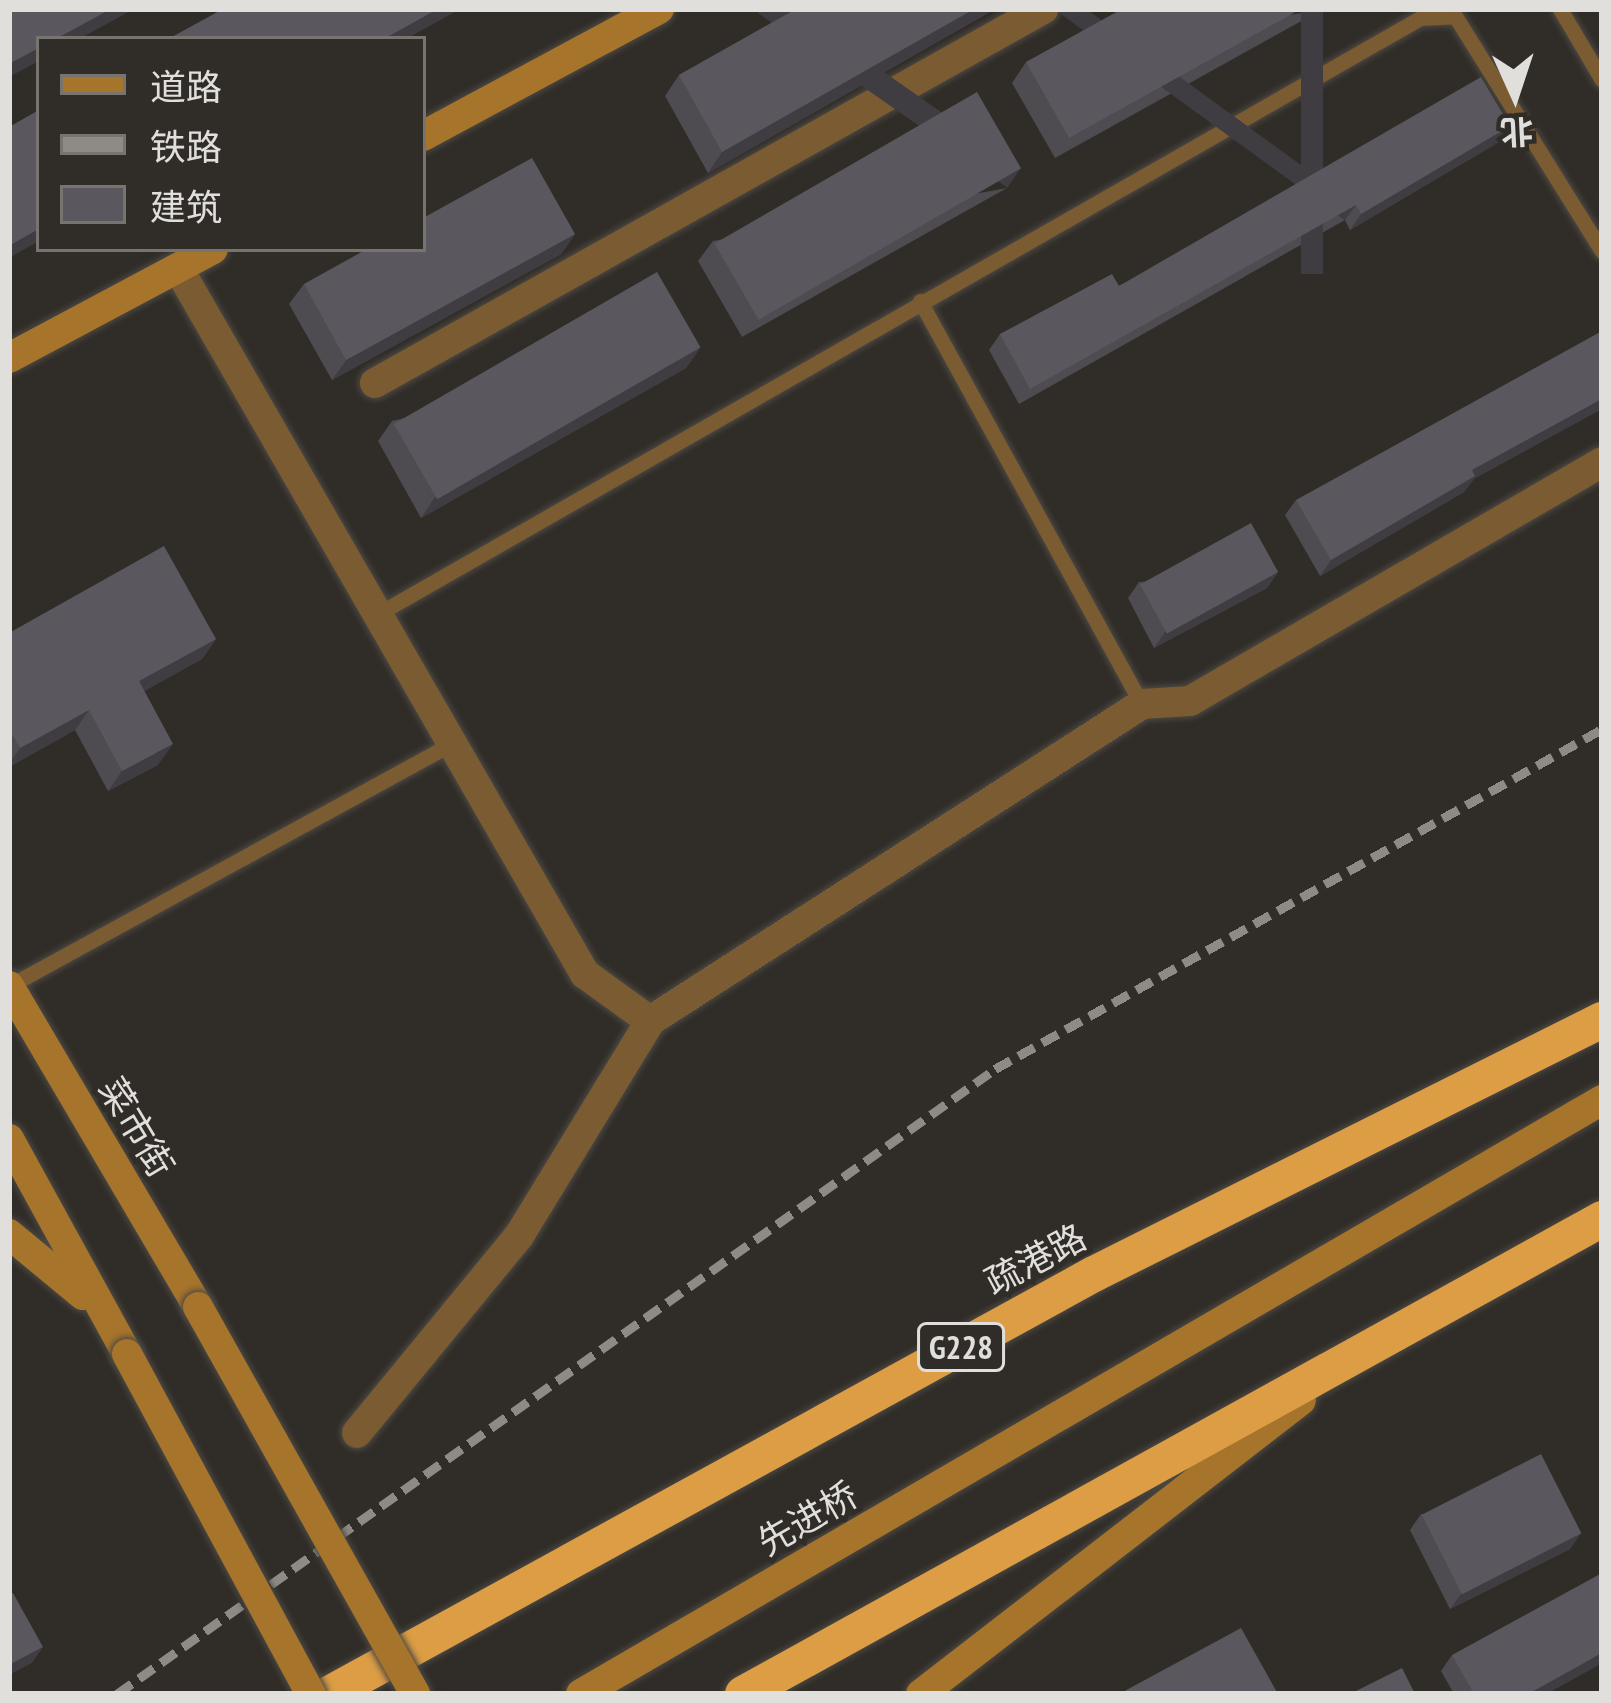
<!DOCTYPE html>
<meta charset="utf-8">
<style>
body{margin:0}
#map{position:relative;width:1611px;height:1703px;overflow:hidden;background:#302c27;font-family:"PT Sans Narrow","Noto Sans SC",sans-serif}
div>[style]{position:absolute}
.roads{filter:drop-shadow(0 0 3px #4c4944) drop-shadow(0 0 3px #4c4944)}
.lane>*{height:15px;margin:-7.5px;padding:0 7.5px;transform-origin:7.5px;border-radius:7.5px;background:#7b5b31}
.street>*{height:30px;margin:-15px;padding:0 15px;transform-origin:15px;border-radius:15px;background:#7b5b31}
.secondary>*{height:30px;margin:-15px;padding:0 15px;transform-origin:15px;border-radius:15px;background:#a7742b}
.highway>*{height:36px;margin:-18px;padding:0 18px;transform-origin:18px;border-radius:18px;background:#dc9d44}
.rail>*{height:9px;margin-top:-4.5px;transform-origin:0;background:repeating-linear-gradient(90deg,#8e8b86 0 18px,transparent 0 27px)}
.bridges{filter:drop-shadow(0 0 3px #4c4944) drop-shadow(0 0 3px #4c4944)}
.secondary-bridge>*{height:30px;margin:-15px;padding:0 15px;transform-origin:15px;border-radius:15px;background:#a7742b}
.wall>*{inset:0;background:#4e4b51}
.shaded-wall>*{inset:0;background:#403d42;transform-origin:0 0}
.building>*{inset:0;background:#5b575e;transform-origin:0 0}
span{translate:-50% -50%;white-space:nowrap;text-align:center;line-height:1.15;-webkit-text-stroke:10px #302c27;paint-order:stroke}
.shield-label span{padding:3px 9px;background:#302c27;border:3px solid;border-radius:9px;-webkit-text-stroke-width:0}
.shield-label{font-size:33px;color:#e1dfdb;font-weight:700}
.street-label{font-size:36px;color:#e1dfdb}
.frame{position:absolute;inset:0;border:12px solid #e1dfdb;pointer-events:none}
.legend{position:absolute;left:36px;top:36px;width:390px;height:216px;box-sizing:border-box;background:#302c27;border:3px solid #77746f;margin:0;padding:15px 21px;list-style:none;font-size:36px;color:#e1dfdb}
.legend li{display:flex;align-items:center;gap:24px;height:60px}
.legend b{width:60px;border:3px solid #77746f}
.north{position:absolute;left:1455px;top:36px;width:120px;height:120px;-webkit-text-stroke:9px #302c27;paint-order:stroke;rotate:177deg;font-size:33px;font-weight:700;line-height:48px;text-align:center;color:#e1dfdb}
.north::after{content:'';display:block;margin:auto;width:42px;height:54px;background:#e1dfdb;clip-path:polygon(50% 0,100% 100%,50% 72%,0 100%)}
</style>
<div id="map">
<div class="roads">
<div class="lane">
<div style="left:1560px;top:9px;width:82px;rotate:59.4deg"></div>
<div style="left:920px;top:301px;width:460px;rotate:61.2deg"></div>
<div style="left:376px;top:615px;width:1203px;rotate:-29.76deg"></div>
<div style="left:1420px;top:18px;width:35px;rotate:-3deg"></div>
<div style="left:1455px;top:16px;width:277px;rotate:58deg"></div>
<div style="left:9px;top:986px;width:502px;rotate:-28.71deg"></div>
</div>
<div class="street">
<div style="left:178px;top:268px;width:815px;rotate:60.04deg"></div>
<div style="left:585px;top:974px;width:80px;rotate:35.9deg"></div>
<div style="left:375px;top:383px;width:766px;rotate:-29.24deg"></div>
<div style="left:357px;top:1433px;width:255px;rotate:-50.6deg"></div>
<div style="left:519px;top:1236px;width:252px;rotate:-58.6deg"></div>
<div style="left:650px;top:1021px;width:585px;rotate:-32.79deg"></div>
<div style="left:1142px;top:704px;width:48px;rotate:-3.6deg"></div>
<div style="left:1190px;top:701px;width:476px;rotate:-30.1deg"></div>
</div>
<div class="secondary">
<div style="left:423px;top:136px;width:268px;rotate:-28.3deg"></div>
<div style="left:9px;top:358px;width:231px;rotate:-28.1deg"></div>
<div style="left:9px;top:986px;width:373px;rotate:59.5deg"></div>
<div style="left:9px;top:1139px;width:245px;rotate:61.2deg"></div>
<div style="left:9px;top:1234px;width:96px;rotate:39.5deg"></div>
<div style="left:581px;top:1694px;width:1181px;rotate:-30.19deg"></div>
<div style="left:921px;top:1694px;width:480px;rotate:-37.7deg"></div>
</div>
<div class="highway">
<div style="left:329px;top:1694px;width:873px;rotate:-28.77deg"></div>
<div style="left:1094px;top:1274px;width:568px;rotate:-26.57deg"></div>
<div style="left:743px;top:1694px;width:982px;rotate:-28.94deg"></div>
</div>
</div>
<div class="rail">
<div style="left:117px;top:1694px;width:1078px;rotate:-35.44deg"></div>
<div style="left:995px;top:1069px;width:696px;rotate:-29.25deg"></div>
</div>
<div class="bridges">
<div class="secondary-bridge">
<div style="left:198px;top:1307px;width:444px;rotate:60.7deg"></div>
<div style="left:127px;top:1354px;width:387px;rotate:61.6deg"></div>
</div>
</div>
<div class="wall">
<div style="clip-path:polygon(796px 9px,995px 9px,708px 173px,665px 96px,679px 75px)"></div>
<div style="clip-path:polygon(1323px 9px,1055px 158px,1012px 83px,1026px 62px)"></div>
<div style="clip-path:polygon(1510px 126px,1499px 142px,1350px 230px,1345px 220px,1019px 404px,989px 350px,1000px 334px)"></div>
<div style="clip-path:polygon(1007px 188px,742px 337px,698px 261px,713px 241px)"></div>
<div style="clip-path:polygon(575px 234px,561px 254px,332px 380px,289px 304px,304px 284px)"></div>
<div style="clip-path:polygon(700px 348px,686px 368px,421px 518px,378px 441px,392px 421px)"></div>
<div style="clip-path:polygon(1474px 479px,1464px 492px,1320px 576px,1285px 515px,1296px 500px)"></div>
<div style="clip-path:polygon(1278px 572px,1267px 588px,1154px 648px,1128px 598px,1139px 582px)"></div>
<div style="clip-path:polygon(9px 633px,216px 639px,202px 659px,144px 691px,158px 765px,108px 791px,75px 730px,9px 767px)"></div>
<div style="clip-path:polygon(1421px 1514px,1581px 1533px,1570px 1549px,1450px 1609px,1410px 1530px)"></div>
<div style="clip-path:polygon(1452px 1655px,1602px 1663px,1546px 1694px,1454px 1694px,1441px 1671px)"></div>
</div>
<div class="shaded-wall">
<div style="clip-path:polygon(111px 9px,134px 9px,79px 39px,56px 39px)"></div>
<div style="clip-path:polygon(438px 9px,460px 9px,406px 39px,384px 39px)"></div>
<div style="clip-path:polygon(974px 9px,995px 9px,708px 173px,722px 152px)"></div>
<div style="left:1301px;top:9px;width:22px;height:265px"></div>
<div style="clip-path:polygon(39px 48px,39px 61px,9px 77px,9px 64px)"></div>
<div style="clip-path:polygon(1510px 126px,1499px 142px,1350px 230px,1361px 214px)"></div>
<div style="left:1021px;top:168px;width:24px;height:304px;rotate:125deg"></div>
<div style="left:1356px;top:205px;width:19px;height:374px;rotate:126deg"></div>
<div style="clip-path:polygon(39px 229px,39px 241px,9px 258px,9px 246px)"></div>
<div style="clip-path:polygon(575px 234px,561px 254px,332px 380px,346px 360px)"></div>
<div style="clip-path:polygon(700px 348px,686px 368px,421px 518px,435px 497px)"></div>
<div style="clip-path:polygon(1602px 399px,1602px 409px,1474px 479px,1464px 492px,1320px 576px,1331px 560px,1472px 470px)"></div>
<div style="clip-path:polygon(1278px 572px,1267px 588px,1154px 648px,1165px 632px)"></div>
<div style="clip-path:polygon(216px 639px,202px 659px,125px 702px,139px 681px)"></div>
<div style="clip-path:polygon(89px 710px,75px 730px,9px 767px,9px 764px,20px 748px)"></div>
<div style="clip-path:polygon(173px 744px,158px 765px,108px 791px,122px 771px)"></div>
<div style="clip-path:polygon(1581px 1533px,1570px 1549px,1450px 1609px,1461px 1594px)"></div>
<div style="clip-path:polygon(43px 1647px,32px 1663px,9px 1675px,9px 1665px)"></div>
<div style="clip-path:polygon(1602px 1653px,1602px 1663px,1546px 1694px,1528px 1694px)"></div>
</div>
<div class="building">
<div style="clip-path:polygon(9px 9px,111px 9px,56px 39px,39px 39px,39px 48px,9px 64px)"></div>
<div style="clip-path:polygon(223px 9px,438px 9px,384px 39px,168px 39px)"></div>
<div style="clip-path:polygon(796px 9px,974px 9px,722px 152px,679px 75px)"></div>
<div style="clip-path:polygon(1122px 9px,1301px 9px,1069px 138px,1026px 62px)"></div>
<div style="clip-path:polygon(1481px 77px,1510px 126px,1361px 214px,1356px 205px,1030px 389px,1000px 334px,1112px 274px,1119px 286px)"></div>
<div style="left:977px;top:92px;width:88px;height:303px;rotate:60deg"></div>
<div style="clip-path:polygon(39px 110px,39px 229px,9px 246px,9px 127px)"></div>
<div style="clip-path:polygon(532px 158px,575px 234px,346px 360px,304px 284px,367px 249px,423px 249px,423px 218px)"></div>
<div style="left:657px;top:272px;width:87px;height:304px;rotate:60deg"></div>
<div style="clip-path:polygon(1602px 331px,1602px 399px,1472px 470px,1475px 476px,1331px 560px,1296px 500px)"></div>
<div style="left:1251px;top:523px;width:56px;height:127px;rotate:61deg"></div>
<div style="clip-path:polygon(164px 546px,216px 639px,139px 681px,173px 744px,122px 771px,89px 710px,20px 748px,9px 729px,9px 633px)"></div>
<div style="left:1541px;top:1454px;width:89px;height:134px;rotate:63deg"></div>
<div style="clip-path:polygon(1602px 1573px,1602px 1653px,1528px 1694px,1474px 1694px,1452px 1655px)"></div>
<div style="clip-path:polygon(13px 1593px,43px 1647px,9px 1665px,9px 1595px)"></div>
<div style="clip-path:polygon(1241px 1628px,1278px 1694px,1119px 1694px)"></div>
<div style="clip-path:polygon(1402px 1668px,1415px 1694px,1350px 1694px)"></div>
</div>
<div class="shield-label">
<span style="left:961px;top:1347px">G228</span>
</div>
<div class="street-label">
<span style="left:137px;top:1127px;rotate:59deg">菜市街</span>
<span style="left:1035px;top:1259px;rotate:-28deg">疏港路</span>
<span style="left:807px;top:1518px;rotate:-30deg">先进桥</span>
</div>
<div class="frame"></div>
<ul class="legend">
<li><b style="height:15px;background:#a7742b"></b>道路</li>
<li><b style="height:15px;background:#8e8b86"></b>铁路</li>
<li><b style="height:33px;background:#5b575e"></b>建筑</li>
</ul>
<div class="north">北</div>
</div>
